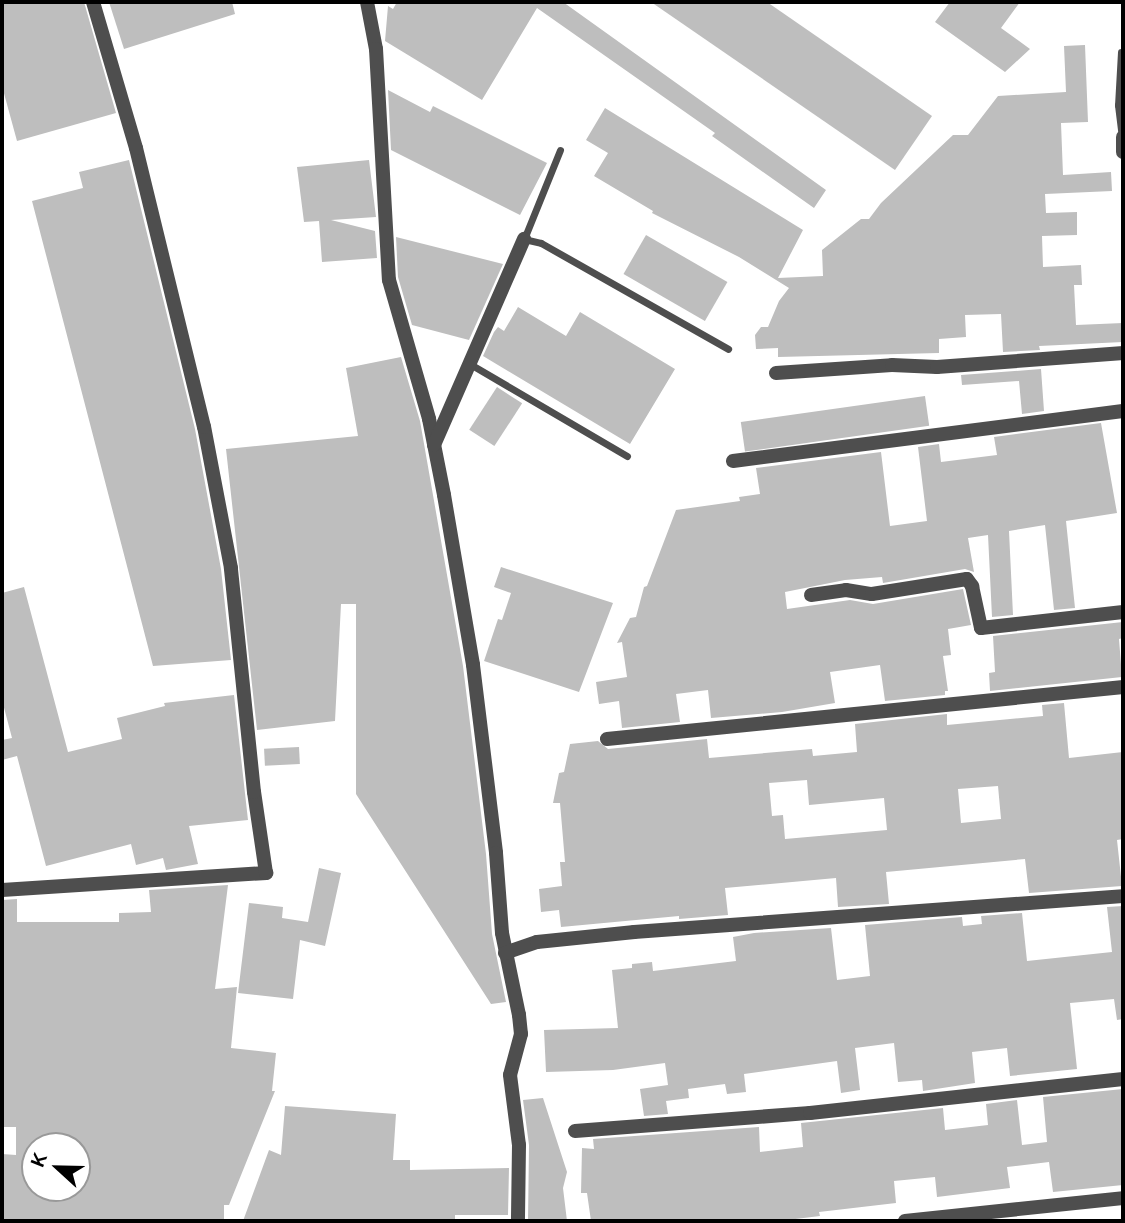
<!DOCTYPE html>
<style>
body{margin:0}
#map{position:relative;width:1125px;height:1223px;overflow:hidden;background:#fff;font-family:Raleway,sans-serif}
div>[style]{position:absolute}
.building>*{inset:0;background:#bebebe;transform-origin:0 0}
.lane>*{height:7px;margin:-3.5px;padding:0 3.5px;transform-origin:3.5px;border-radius:3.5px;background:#4e4e4e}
.street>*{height:14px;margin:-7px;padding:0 7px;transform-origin:7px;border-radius:7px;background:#4e4e4e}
span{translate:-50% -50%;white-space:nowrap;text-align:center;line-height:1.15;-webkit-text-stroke:7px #fff;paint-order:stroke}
.frame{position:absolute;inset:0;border:4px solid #000;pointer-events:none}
.north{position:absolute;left:21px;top:1132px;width:70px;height:70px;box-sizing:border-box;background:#fff;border:2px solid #999;border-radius:50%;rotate:292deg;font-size:19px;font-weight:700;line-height:28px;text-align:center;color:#000}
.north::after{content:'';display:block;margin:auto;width:24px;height:32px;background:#000;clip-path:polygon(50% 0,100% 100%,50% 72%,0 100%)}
</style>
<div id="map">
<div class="building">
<div style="clip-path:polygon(2px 2px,84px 2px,116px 113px,17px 141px,2px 86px)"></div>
<div style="clip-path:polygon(109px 2px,232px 2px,235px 14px,124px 49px)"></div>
<div style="clip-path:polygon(397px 2px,563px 2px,826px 190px,814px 208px,712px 136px,715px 133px,537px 8px,482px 100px,385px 41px,388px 6px,393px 9px)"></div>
<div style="clip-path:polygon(651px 2px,767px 2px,932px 116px,895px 170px)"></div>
<div style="clip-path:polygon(950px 2px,1020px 2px,1001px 28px,1030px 49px,1005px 72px,935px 22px)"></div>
<div style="clip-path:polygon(1085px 45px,1088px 122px,1061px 123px,1063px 175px,1111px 172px,1112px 191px,1045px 194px,1046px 213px,1077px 212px,1077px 235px,1042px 236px,1043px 267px,1081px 265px,1082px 285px,1074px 285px,1076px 325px,1123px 323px,1123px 342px,1039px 346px,1040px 350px,1003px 352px,1001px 314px,965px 315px,966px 337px,939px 339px,939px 353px,778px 357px,778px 348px,756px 349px,755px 335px,761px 327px,768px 327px,779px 301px,789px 288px,739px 257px,652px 213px,653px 211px,594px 176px,608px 153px,586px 140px,605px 108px,803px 230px,778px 278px,823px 276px,822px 250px,861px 219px,869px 219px,881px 203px,953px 135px,968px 135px,998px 96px,1066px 92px,1064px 46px)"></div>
<div style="clip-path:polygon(388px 90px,430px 112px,433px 106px,547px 163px,520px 215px,391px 150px)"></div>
<div style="clip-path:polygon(129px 160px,195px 429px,221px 569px,231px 660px,153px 666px,32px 201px,83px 188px,79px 172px)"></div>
<div style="clip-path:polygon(369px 160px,376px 217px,331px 220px,375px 231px,377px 258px,322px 262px,319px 221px,304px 222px,297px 167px)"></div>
<div style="left:646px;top:235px;width:94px;height:45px;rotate:30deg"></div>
<div style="clip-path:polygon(396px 237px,503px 264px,469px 340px,412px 325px,398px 277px)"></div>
<div style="clip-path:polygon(518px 307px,566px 336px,580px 312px,675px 369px,630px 444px,483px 356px,494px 332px,498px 327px,504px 331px)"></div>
<div style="clip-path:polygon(401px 357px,420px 421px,463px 666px,486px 854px,492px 934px,506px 1002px,491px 1004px,356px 794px,356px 604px,341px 604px,335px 721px,257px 730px,226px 449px,358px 436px,346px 368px)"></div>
<div style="clip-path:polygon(1041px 369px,1044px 411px,1022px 414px,1019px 381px,962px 385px,961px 375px)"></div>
<div style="left:497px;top:387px;width:30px;height:51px;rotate:33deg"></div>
<div style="left:925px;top:396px;width:30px;height:186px;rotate:82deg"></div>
<div style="clip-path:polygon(1101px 423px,1117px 513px,1066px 521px,1075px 608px,1054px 610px,1045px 525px,1009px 531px,1013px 615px,992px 617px,988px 535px,968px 538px,974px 572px,965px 569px,883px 583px,882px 577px,845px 580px,785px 592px,787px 609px,850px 600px,873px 604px,963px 589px,971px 625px,948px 629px,951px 655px,943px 656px,948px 691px,945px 691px,945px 695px,885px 701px,880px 665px,830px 672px,835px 703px,782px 712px,711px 718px,708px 690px,676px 694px,680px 722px,622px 728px,619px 701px,599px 704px,596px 682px,627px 677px,622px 642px,617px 643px,630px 618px,636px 617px,644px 587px,647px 586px,676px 510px,740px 501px,739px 497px,760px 494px,756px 468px,881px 452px,890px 526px,927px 521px,918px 447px,939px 444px,941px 462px,997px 455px,994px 437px)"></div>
<div style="clip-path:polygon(501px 567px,613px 603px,579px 692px,484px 661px,498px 619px,502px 620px,511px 593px,494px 587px)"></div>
<div style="clip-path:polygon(24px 587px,68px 752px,122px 739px,117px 718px,165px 706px,164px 703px,234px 695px,248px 820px,189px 826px,198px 864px,166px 870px,163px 858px,136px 865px,131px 844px,46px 866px,17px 756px,2px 760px,2px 740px,12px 738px,2px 700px,2px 593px)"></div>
<div style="clip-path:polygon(1123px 622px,1123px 638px,1119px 639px,1122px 677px,990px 691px,989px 673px,995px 672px,993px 636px)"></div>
<div style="clip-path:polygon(evenodd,1064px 703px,1069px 758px,1123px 752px,1123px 839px,1117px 840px,1122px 886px,1029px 893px,1025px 859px,886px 872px,889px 904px,838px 907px,836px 878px,725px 888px,728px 915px,679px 919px,679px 916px,561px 927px,559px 910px,541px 912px,539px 889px,562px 886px,560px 862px,565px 862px,560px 803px,553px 803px,559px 773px,564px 772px,570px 744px,598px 741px,608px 749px,707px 739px,709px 758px,812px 749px,813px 756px,857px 752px,855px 724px,947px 714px,947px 725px,1043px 716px,1042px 705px,1064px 703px,807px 780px,809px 805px,884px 798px,887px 830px,785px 839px,783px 815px,772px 816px,769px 783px,807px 780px,1064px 703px,998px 786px,1001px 819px,961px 823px,958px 789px,998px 786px)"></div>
<div style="left:299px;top:747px;width:17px;height:35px;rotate:87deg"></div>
<div style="clip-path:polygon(319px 868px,341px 873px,325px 946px,300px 940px,293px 999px,238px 993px,249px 903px,283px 907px,282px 918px,308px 922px)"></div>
<div style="clip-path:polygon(evenodd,228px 885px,215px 989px,237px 987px,231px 1048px,276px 1053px,272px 1091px,275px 1091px,229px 1205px,224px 1205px,224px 1221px,2px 1221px,2px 1154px,16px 1155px,16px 1127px,2px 1127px,2px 900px,17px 899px,17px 922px,119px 922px,119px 913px,151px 912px,149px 890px,228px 885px,35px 1146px,77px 1146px,77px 1188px,35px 1188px,35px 1146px)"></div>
<div style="clip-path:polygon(1123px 906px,1123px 1019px,1117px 1020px,1114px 999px,1070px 1003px,1077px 1069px,1010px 1076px,1007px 1048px,972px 1052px,975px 1083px,923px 1091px,922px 1080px,898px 1082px,894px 1043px,855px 1048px,860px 1090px,841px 1093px,837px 1061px,744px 1074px,746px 1092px,727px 1094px,725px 1084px,688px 1089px,689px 1098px,666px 1101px,668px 1114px,644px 1116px,640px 1089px,668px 1085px,665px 1063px,613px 1070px,546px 1072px,544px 1030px,618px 1028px,612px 970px,632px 968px,632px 964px,652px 962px,653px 971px,736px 961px,733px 937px,754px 933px,831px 928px,837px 980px,870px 976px,865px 925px,962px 917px,963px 926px,982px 924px,981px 916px,1022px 913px,1027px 961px,1112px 952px,1107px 907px)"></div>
<div style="clip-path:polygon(1123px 1089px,1123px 1185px,1053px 1192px,1049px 1162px,1007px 1167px,1010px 1188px,937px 1197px,935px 1177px,894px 1181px,896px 1203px,819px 1212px,820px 1216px,779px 1221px,591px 1221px,587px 1193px,581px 1193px,582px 1148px,594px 1149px,593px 1139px,759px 1127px,760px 1152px,803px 1147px,801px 1123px,943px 1108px,945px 1130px,988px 1125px,986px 1104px,1017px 1100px,1022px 1145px,1047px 1142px,1043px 1097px)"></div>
<div style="clip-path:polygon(543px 1098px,567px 1172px,563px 1188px,567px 1221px,528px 1221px,529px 1145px,523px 1100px)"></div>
<div style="clip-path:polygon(285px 1106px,396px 1114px,393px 1160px,410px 1160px,410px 1170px,509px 1168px,508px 1215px,455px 1215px,455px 1221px,243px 1221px,269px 1150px,281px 1155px)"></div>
</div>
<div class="lane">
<div style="left:1121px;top:52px;width:53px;rotate:93.2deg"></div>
<div style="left:1118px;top:105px;width:32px;rotate:83deg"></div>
<div style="left:560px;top:150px;width:96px;rotate:112deg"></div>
<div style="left:524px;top:239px;width:17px;rotate:13deg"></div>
<div style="left:541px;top:243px;width:215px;rotate:29.5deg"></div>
<div style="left:470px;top:364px;width:182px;rotate:30.4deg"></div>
</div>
<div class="street">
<div style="left:367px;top:2px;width:48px;rotate:79.2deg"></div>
<div style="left:376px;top:49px;width:231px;rotate:86.8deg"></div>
<div style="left:389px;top:280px;width:145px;rotate:73.9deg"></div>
<div style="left:429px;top:419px;width:77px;rotate:78.8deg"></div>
<div style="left:444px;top:495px;width:172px;rotate:80.3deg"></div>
<div style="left:473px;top:665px;width:189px;rotate:83deg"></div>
<div style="left:496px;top:853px;width:80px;rotate:85.7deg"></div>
<div style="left:502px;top:933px;width:84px;rotate:78.3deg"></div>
<div style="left:519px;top:1015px;width:19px;rotate:84deg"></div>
<div style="left:521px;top:1034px;width:42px;rotate:105deg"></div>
<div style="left:510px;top:1075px;width:71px;rotate:82.7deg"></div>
<div style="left:519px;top:1145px;width:76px;rotate:90.8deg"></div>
<div style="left:1123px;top:137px;width:15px;rotate:90deg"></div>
<div style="left:776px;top:373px;width:116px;rotate:-3.9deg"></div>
<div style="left:892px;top:365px;width:45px;rotate:2.5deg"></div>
<div style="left:937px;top:367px;width:187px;rotate:-4.3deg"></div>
<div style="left:434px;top:445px;width:225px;rotate:-66.4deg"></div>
<div style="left:733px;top:461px;width:393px;rotate:-7.3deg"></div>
<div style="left:811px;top:595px;width:35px;rotate:-8deg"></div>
<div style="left:846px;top:590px;width:26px;rotate:9deg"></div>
<div style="left:872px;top:594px;width:96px;rotate:-9deg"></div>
<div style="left:967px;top:579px;width:9px;rotate:54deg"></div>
<div style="left:972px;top:586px;width:43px;rotate:77.9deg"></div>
<div style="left:981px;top:628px;width:143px;rotate:-6.4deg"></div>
<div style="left:607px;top:739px;width:519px;rotate:-5.75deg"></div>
<div style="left:2px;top:890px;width:265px;rotate:-3.7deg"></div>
<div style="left:266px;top:873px;width:82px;rotate:-98.4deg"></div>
<div style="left:254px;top:792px;width:225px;rotate:-95.9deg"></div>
<div style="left:231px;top:568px;width:144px;rotate:-100.8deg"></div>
<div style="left:204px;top:427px;width:287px;rotate:-103.7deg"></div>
<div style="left:136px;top:148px;width:152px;rotate:-106.4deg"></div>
<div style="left:505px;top:953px;width:34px;rotate:-19deg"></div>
<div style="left:537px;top:942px;width:98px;rotate:-5.9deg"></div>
<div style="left:634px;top:932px;width:490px;rotate:-4.2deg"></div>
<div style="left:575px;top:1131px;width:236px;rotate:-4.4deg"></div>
<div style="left:810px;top:1113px;width:315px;rotate:-6.2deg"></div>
<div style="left:905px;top:1221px;width:219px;rotate:-6deg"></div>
</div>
<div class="frame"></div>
<div class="north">K</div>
</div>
